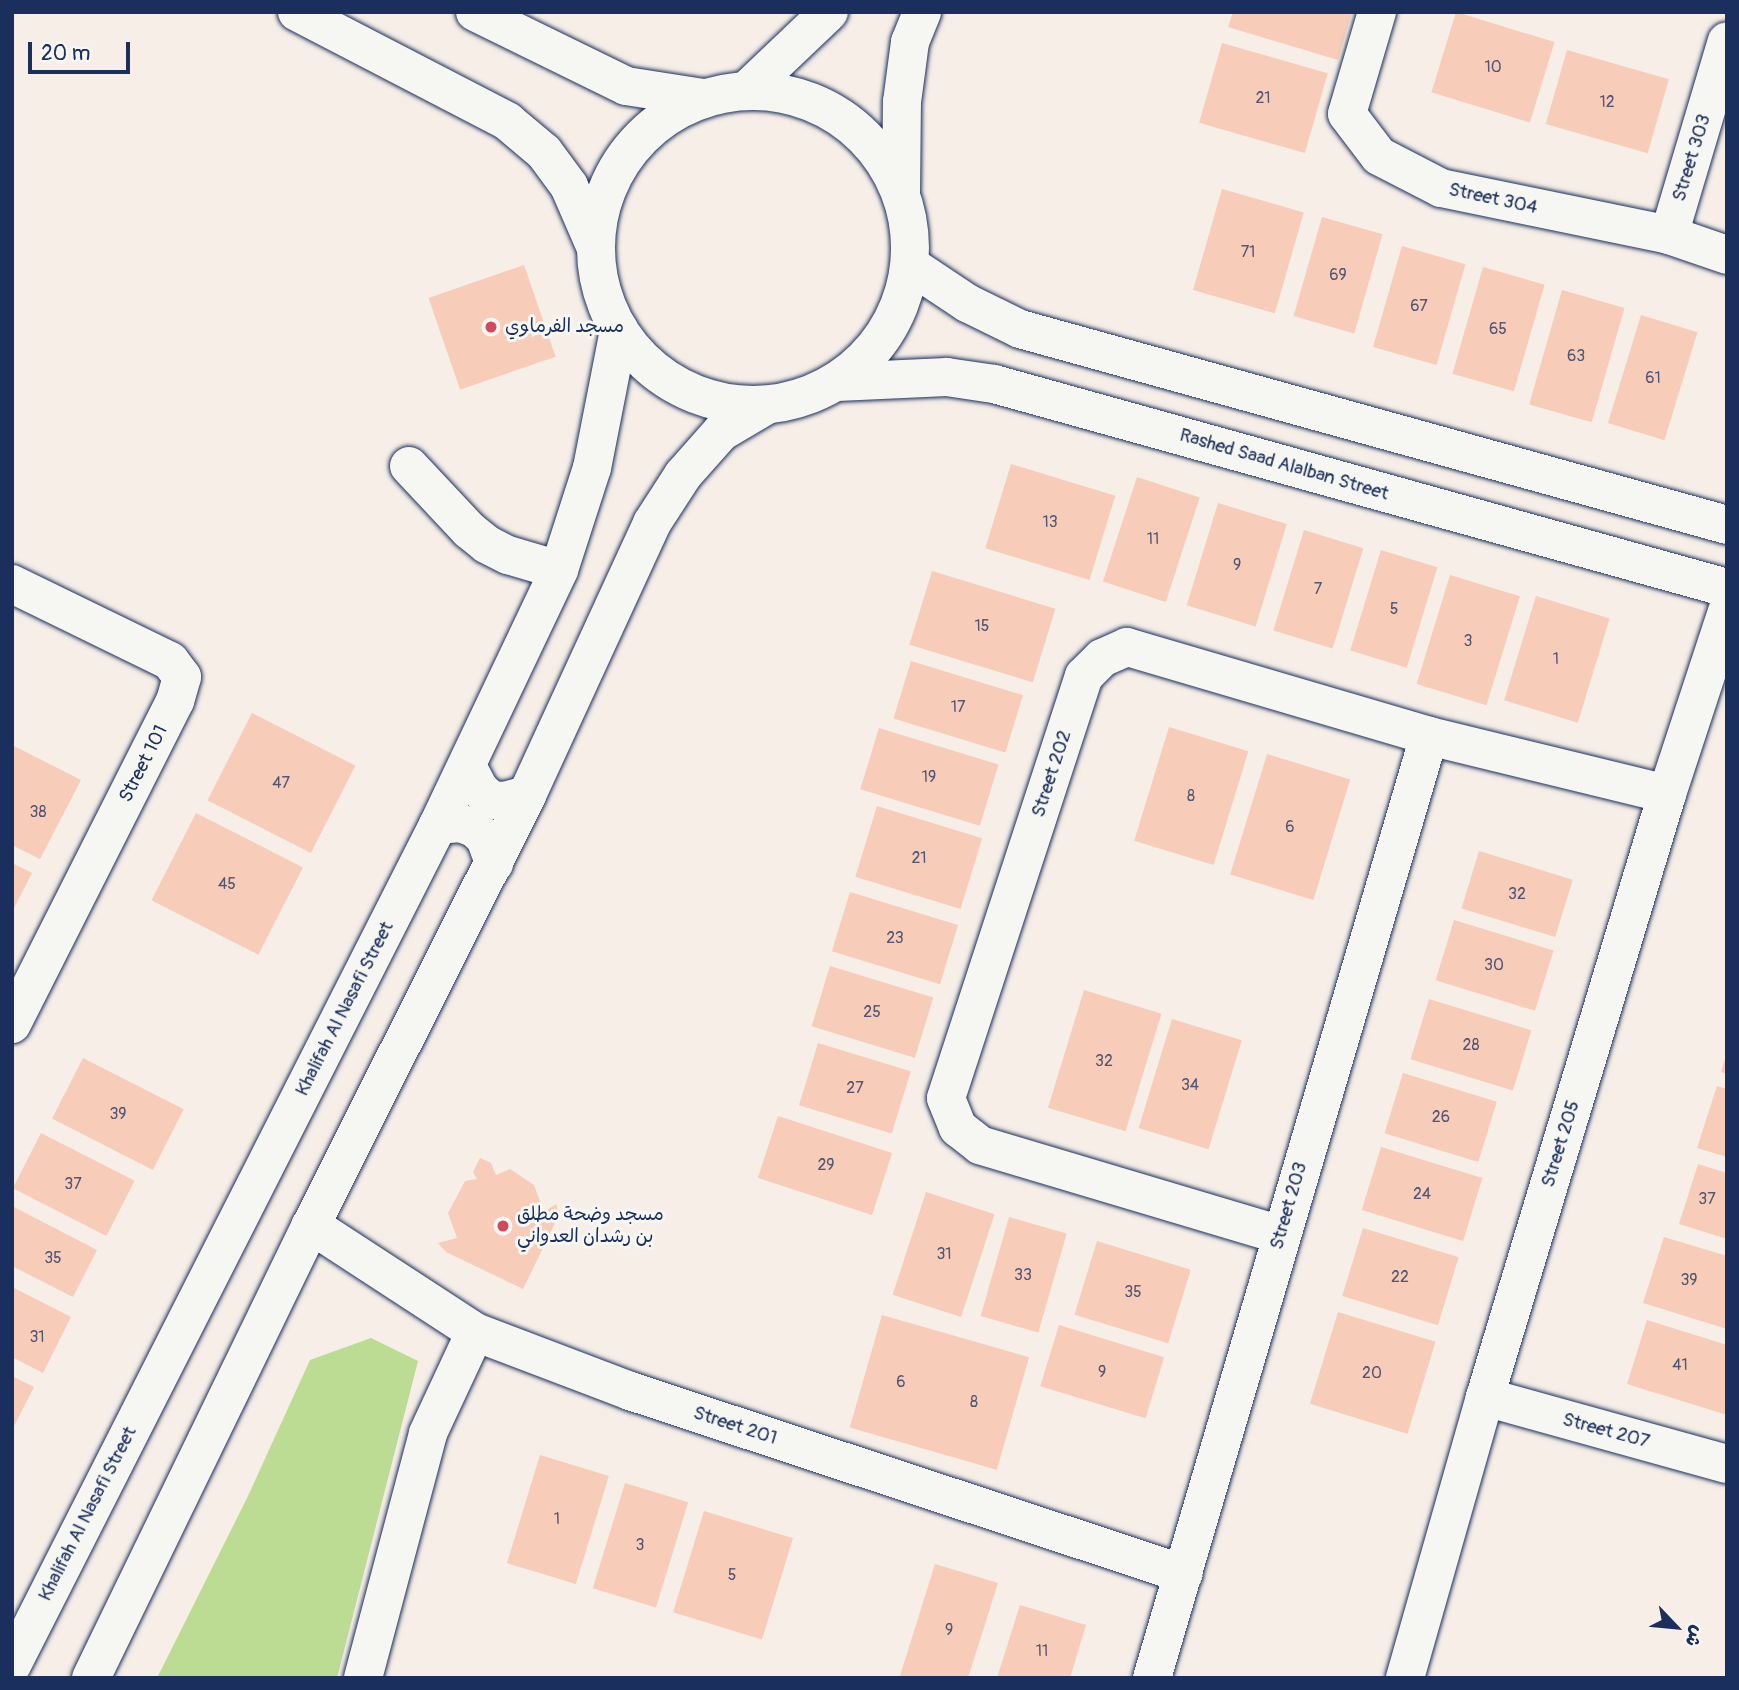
<!DOCTYPE html>
<meta charset="utf-8">
<style>
body{margin:0}
#map{position:relative;width:1739px;height:1690px;overflow:hidden;background:#f6eee7;font-family:Pangolin,"Playpen Sans Arabic",sans-serif}
div>[style]{position:absolute}
.green>*{inset:0;background:#bcdb93}
.building>*{inset:0;background:#f7ccb9;transform-origin:0 0}
.roads{filter:drop-shadow(0 0 2px #1b2f5e) drop-shadow(0 0 2px #1b2f5e)}
.minor>*{height:38px;margin:-19px;padding:0 19px;transform-origin:19px;border-radius:19px;background:#f6f6f2}
.major>*{height:38px;margin:-19px;padding:0 19px;transform-origin:19px;border-radius:19px;background:#f6f6f2}
.major>.ring{margin:-19px;padding:0;box-sizing:content-box;background:none;border:38px solid #f6f6f2;border-radius:50%}
.dots>*{width:19px;height:19px;translate:-50% -50%;box-sizing:border-box;border:4px solid #f6f6f2;border-radius:50%}
span{translate:-50% -50%;white-space:nowrap;text-align:center;line-height:1.15;-webkit-text-stroke:6px #f6f6f2;paint-order:stroke}
.number-label{font-size:16px;color:#525675}
.number-label span{-webkit-text-stroke-width:0}
.street-label{font-size:19px;color:#1b2f5e}
.poi-label{font-size:19px;color:#1b2f5e}
.left{translate:0 -50%;text-align:left}
.frame{position:absolute;inset:0;border:14px solid #1b2f5e;pointer-events:none}
.north{position:absolute;left:1641px;top:1592px;width:70px;height:70px;-webkit-text-stroke:5px #f6f6f2;paint-order:stroke;rotate:116deg;font-size:19px;font-weight:700;line-height:28px;text-align:center;color:#1b2f5e}
.north::after{content:'';display:block;margin:auto;width:24px;height:32px;background:#1b2f5e;clip-path:polygon(50% 0,100% 100%,50% 72%,0 100%)}
.scale{position:absolute;left:28px;top:42px;width:102px;height:32px;box-sizing:border-box;border:4px solid #1b2f5e;border-top:0;padding-left:9px;font-size:21px;line-height:24px;white-space:nowrap;color:#1b2f5e;-webkit-text-stroke:5px #f6f6f2;paint-order:stroke}
</style>
<div id="map">
<div class="green">
<div style="clip-path:polygon(371px 1338px,418px 1361px,337px 1678px,157px 1678px,248px 1496px,310px 1360px)"></div>
</div>
<div class="building">
<div style="clip-path:polygon(1233px 12px,1352px 12px,1338px 60px,1228px 27px)"></div>
<div style="left:1456px;top:12px;width:103px;height:84px;rotate:17deg"></div>
<div style="left:1222px;top:43px;width:110px;height:83px;rotate:16deg"></div>
<div style="left:1567px;top:50px;width:106px;height:77px;rotate:16deg"></div>
<div style="left:1222px;top:189px;width:85px;height:105px;rotate:16deg"></div>
<div style="left:1322px;top:217px;width:63px;height:103px;rotate:16deg"></div>
<div style="left:1402px;top:246px;width:66px;height:105px;rotate:16deg"></div>
<div style="left:524px;top:265px;width:97px;height:101px;rotate:71deg"></div>
<div style="left:1483px;top:267px;width:64px;height:111px;rotate:16deg"></div>
<div style="left:1562px;top:290px;width:65px;height:119px;rotate:16deg"></div>
<div style="left:1641px;top:315px;width:59px;height:113px;rotate:17deg"></div>
<div style="left:1011px;top:464px;width:109px;height:88px;rotate:17deg"></div>
<div style="left:1137px;top:477px;width:66px;height:110px;rotate:18deg"></div>
<div style="left:1218px;top:503px;width:72px;height:107px;rotate:17deg"></div>
<div style="left:1304px;top:530px;width:62px;height:105px;rotate:17deg"></div>
<div style="left:1381px;top:550px;width:59px;height:105px;rotate:17deg"></div>
<div style="left:932px;top:571px;width:129px;height:77px;rotate:17deg"></div>
<div style="left:1450px;top:575px;width:73px;height:114px;rotate:17deg"></div>
<div style="left:1536px;top:596px;width:77px;height:109px;rotate:17deg"></div>
<div style="left:911px;top:661px;width:117px;height:60px;rotate:17deg"></div>
<div style="left:252px;top:713px;width:116px;height:98px;rotate:27deg"></div>
<div style="left:1169px;top:727px;width:83px;height:119px;rotate:17deg"></div>
<div style="left:879px;top:728px;width:125px;height:64px;rotate:17deg"></div>
<div style="clip-path:polygon(12px 745px,81px 780px,40px 859px,12px 845px)"></div>
<div style="left:1267px;top:754px;width:87px;height:126px;rotate:17deg"></div>
<div style="left:877px;top:806px;width:110px;height:74px;rotate:17deg"></div>
<div style="left:196px;top:813px;width:120px;height:98px;rotate:27deg"></div>
<div style="left:1479px;top:851px;width:98px;height:60px;rotate:17deg"></div>
<div style="clip-path:polygon(12px 863px,32px 873px,12px 912px)"></div>
<div style="left:850px;top:892px;width:113px;height:62px;rotate:17deg"></div>
<div style="left:1454px;top:920px;width:104px;height:63px;rotate:17deg"></div>
<div style="left:830px;top:966px;width:108px;height:63px;rotate:17deg"></div>
<div style="left:1084px;top:990px;width:81px;height:123px;rotate:17deg"></div>
<div style="left:1429px;top:999px;width:107px;height:63px;rotate:17deg"></div>
<div style="left:1172px;top:1019px;width:73px;height:114px;rotate:17deg"></div>
<div style="left:818px;top:1043px;width:97px;height:65px;rotate:17deg"></div>
<div style="clip-path:polygon(1726px 1055px,1727px 1055px,1727px 1074px,1721px 1072px)"></div>
<div style="left:83px;top:1058px;width:113px;height:68px;rotate:27deg"></div>
<div style="left:1403px;top:1073px;width:98px;height:63px;rotate:17deg"></div>
<div style="clip-path:polygon(1717px 1086px,1727px 1089px,1727px 1157px,1697px 1148px)"></div>
<div style="left:778px;top:1116px;width:120px;height:65px;rotate:18deg"></div>
<div style="left:41px;top:1133px;width:105px;height:62px;rotate:27deg"></div>
<div style="left:1381px;top:1147px;width:106px;height:66px;rotate:17deg"></div>
<div style="clip-path:polygon(480px 1158px,491px 1163px,496px 1175px,510px 1169px,534px 1185px,544px 1212px,556px 1204px,559px 1215px,523px 1289px,446px 1252px,438px 1243px,457px 1238px,448px 1213px,465px 1181px,477px 1179px,473px 1172px)"></div>
<div style="clip-path:polygon(1698px 1164px,1727px 1173px,1727px 1239px,1679px 1224px)"></div>
<div style="left:926px;top:1192px;width:72px;height:108px;rotate:18deg"></div>
<div style="clip-path:polygon(12px 1206px,97px 1250px,73px 1297px,12px 1266px)"></div>
<div style="left:1009px;top:1217px;width:60px;height:103px;rotate:16deg"></div>
<div style="left:1363px;top:1228px;width:100px;height:71px;rotate:17deg"></div>
<div style="clip-path:polygon(1664px 1237px,1727px 1256px,1727px 1329px,1643px 1303px)"></div>
<div style="left:1097px;top:1241px;width:98px;height:77px;rotate:17deg"></div>
<div style="clip-path:polygon(12px 1287px,71px 1317px,43px 1373px,12px 1357px)"></div>
<div style="left:1338px;top:1312px;width:102px;height:96px;rotate:17deg"></div>
<div style="left:882px;top:1315px;width:153px;height:117px;rotate:16deg"></div>
<div style="clip-path:polygon(1647px 1320px,1727px 1345px,1727px 1415px,1627px 1384px)"></div>
<div style="left:1059px;top:1325px;width:110px;height:64px;rotate:17deg"></div>
<div style="clip-path:polygon(12px 1376px,34px 1387px,12px 1430px)"></div>
<div style="left:540px;top:1455px;width:72px;height:113px;rotate:17deg"></div>
<div style="left:625px;top:1483px;width:66px;height:110px;rotate:17deg"></div>
<div style="left:704px;top:1511px;width:93px;height:106px;rotate:17deg"></div>
<div style="clip-path:polygon(935px 1564px,998px 1583px,968px 1678px,900px 1676px)"></div>
<div style="clip-path:polygon(1020px 1605px,1086px 1625px,1070px 1678px,997px 1678px)"></div>
</div>
<div class="roads">
<div class="minor">
<div style="left:1377px;top:12px;width:106px;rotate:106.4deg"></div>
<div style="left:1347px;top:114px;width:53px;rotate:52.7deg"></div>
<div style="left:1379px;top:156px;width:70px;rotate:27.3deg"></div>
<div style="left:1441px;top:188px;width:233px;rotate:11.6deg"></div>
<div style="left:1669px;top:235px;width:61px;rotate:19deg"></div>
<div style="left:747px;top:90px;width:113px;rotate:-43.6deg"></div>
<div style="left:901px;top:193px;width:91px;rotate:-89.4deg"></div>
<div style="left:902px;top:102px;width:61px;rotate:-82.4deg"></div>
<div style="left:910px;top:42px;width:32px;rotate:-68deg"></div>
<div style="left:1669px;top:235px;width:202px;rotate:-73.4deg"></div>
<div style="left:409px;top:466px;width:88px;rotate:46.8deg"></div>
<div style="left:469px;top:530px;width:22px;rotate:39deg"></div>
<div style="left:486px;top:544px;width:25px;rotate:27deg"></div>
<div style="left:508px;top:555px;width:53px;rotate:16.4deg"></div>
<div style="left:12px;top:584px;width:176px;rotate:26deg"></div>
<div style="left:170px;top:661px;width:20px;rotate:53deg"></div>
<div style="left:182px;top:677px;width:25px;rotate:106deg"></div>
<div style="left:175px;top:701px;width:362px;rotate:116.8deg"></div>
<div style="left:467px;top:766px;width:26px;rotate:62deg"></div>
<div style="left:479px;top:789px;width:16px;rotate:43deg"></div>
<div style="left:491px;top:800px;width:13px;rotate:4deg"></div>
<div style="left:504px;top:801px;width:24px;rotate:-15deg"></div>
<div style="left:438px;top:825px;width:22px;rotate:-5deg"></div>
<div style="left:460px;top:823px;width:15px;rotate:20deg"></div>
<div style="left:474px;top:828px;width:15px;rotate:42deg"></div>
<div style="left:485px;top:838px;width:27px;rotate:70deg"></div>
<div style="left:311px;top:1225px;width:196px;rotate:33.1deg"></div>
<div style="left:475px;top:1332px;width:166px;rotate:20.8deg"></div>
<div style="left:630px;top:1391px;width:583px;rotate:18.28deg"></div>
<div style="left:1281px;top:1235px;width:314px;rotate:-163.4deg"></div>
<div style="left:980px;top:1145px;width:28px;rotate:-142deg"></div>
<div style="left:958px;top:1128px;width:32px;rotate:-112deg"></div>
<div style="left:946px;top:1098px;width:444px;rotate:-71.9deg"></div>
<div style="left:1084px;top:676px;width:25px;rotate:-45deg"></div>
<div style="left:1102px;top:658px;width:27px;rotate:-24deg"></div>
<div style="left:1127px;top:647px;width:315px;rotate:16.4deg"></div>
<div style="left:1429px;top:736px;width:245px;rotate:13.7deg"></div>
<div style="left:1485px;top:1397px;width:251px;rotate:15.5deg"></div>
<div style="left:12px;top:1665px;width:942px;rotate:-63.11deg"></div>
<div style="left:438px;top:825px;width:282px;rotate:-64.6deg"></div>
<div style="left:559px;top:570px;width:107px;rotate:-72.1deg"></div>
<div style="left:592px;top:468px;width:141px;rotate:-78.9deg"></div>
<div style="left:91px;top:1678px;width:504px;rotate:-64.1deg"></div>
<div style="left:311px;top:1225px;width:481px;rotate:-63.3deg"></div>
<div style="left:527px;top:795px;width:299px;rotate:-65.3deg"></div>
<div style="left:652px;top:523px;width:57px;rotate:-57.1deg"></div>
<div style="left:683px;top:475px;width:57px;rotate:-48.5deg"></div>
<div style="left:721px;top:432px;width:53px;rotate:-30.4deg"></div>
<div style="left:363px;top:1678px;width:253px;rotate:-75.1deg"></div>
<div style="left:428px;top:1433px;width:111px;rotate:-65deg"></div>
<div style="left:1152px;top:1678px;width:982px;rotate:-73.61deg"></div>
<div style="left:1405px;top:1678px;width:292px;rotate:-74.1deg"></div>
<div style="left:1485px;top:1397px;width:630px;rotate:-73.2deg"></div>
<div style="left:1667px;top:794px;width:192px;rotate:-71.8deg"></div>
</div>
<div class="major">
<div style="left:297px;top:12px;width:237px;rotate:27.4deg"></div>
<div style="left:507px;top:121px;width:48px;rotate:40deg"></div>
<div style="left:544px;top:152px;width:42px;rotate:53.7deg"></div>
<div style="left:569px;top:186px;width:68px;rotate:66.5deg"></div>
<div style="left:475px;top:12px;width:168px;rotate:26.1deg"></div>
<div style="left:626px;top:86px;width:78px;rotate:8.9deg"></div>
<div class="ring" style="left:596px;top:91px;width:276px;height:276px"></div>
<div style="left:910px;top:265px;width:69px;rotate:33.7deg"></div>
<div style="left:967px;top:303px;width:59px;rotate:26.1deg"></div>
<div style="left:1020px;top:329px;width:734px;rotate:15.49deg"></div>
<div style="left:837px;top:382px;width:110px;rotate:-2.6deg"></div>
<div style="left:947px;top:377px;width:48px;rotate:8.5deg"></div>
<div style="left:994px;top:384px;width:761px;rotate:15.55deg"></div>
</div>
</div>
<div class="dots">
<div style="left:491px;top:327px;background:#d1495b"></div>
<div style="left:503px;top:1226px;background:#d1495b"></div>
</div>
<div class="number-label">
<span style="left:1493px;top:67px">10</span>
<span style="left:1263px;top:98px">21</span>
<span style="left:1607px;top:102px">12</span>
<span style="left:1248px;top:252px">71</span>
<span style="left:1338px;top:275px">69</span>
<span style="left:1419px;top:306px">67</span>
<span style="left:1498px;top:329px">65</span>
<span style="left:1576px;top:356px">63</span>
<span style="left:1653px;top:378px">61</span>
<span style="left:1050px;top:522px">13</span>
<span style="left:1153px;top:539px">11</span>
<span style="left:1237px;top:565px">9</span>
<span style="left:1318px;top:589px">7</span>
<span style="left:1394px;top:609px">5</span>
<span style="left:982px;top:626px">15</span>
<span style="left:1468px;top:641px">3</span>
<span style="left:1556px;top:659px">1</span>
<span style="left:958px;top:707px">17</span>
<span style="left:929px;top:777px">19</span>
<span style="left:281px;top:783px">47</span>
<span style="left:1191px;top:796px">8</span>
<span style="left:38px;top:812px">38</span>
<span style="left:1290px;top:827px">6</span>
<span style="left:919px;top:858px">21</span>
<span style="left:227px;top:884px">45</span>
<span style="left:1517px;top:894px">32</span>
<span style="left:895px;top:938px">23</span>
<span style="left:1494px;top:965px">30</span>
<span style="left:872px;top:1012px">25</span>
<span style="left:1471px;top:1045px">28</span>
<span style="left:1104px;top:1061px">32</span>
<span style="left:1190px;top:1085px">34</span>
<span style="left:855px;top:1088px">27</span>
<span style="left:118px;top:1114px">39</span>
<span style="left:1441px;top:1117px">26</span>
<span style="left:826px;top:1165px">29</span>
<span style="left:73px;top:1184px">37</span>
<span style="left:1422px;top:1194px">24</span>
<span style="left:1707px;top:1199px">37</span>
<span style="left:944px;top:1254px">31</span>
<span style="left:53px;top:1258px">35</span>
<span style="left:1023px;top:1275px">33</span>
<span style="left:1400px;top:1277px">22</span>
<span style="left:1689px;top:1280px">39</span>
<span style="left:1133px;top:1292px">35</span>
<span style="left:37px;top:1337px">31</span>
<span style="left:1680px;top:1365px">41</span>
<span style="left:1102px;top:1372px">9</span>
<span style="left:1372px;top:1373px">20</span>
<span style="left:901px;top:1382px">6</span>
<span style="left:974px;top:1402px">8</span>
<span style="left:557px;top:1519px">1</span>
<span style="left:640px;top:1545px">3</span>
<span style="left:732px;top:1575px">5</span>
<span style="left:949px;top:1630px">9</span>
<span style="left:1042px;top:1651px">11</span>
</div>
<div class="street-label">
<span style="left:1692px;top:158px;rotate:-73deg">Street 303</span>
<span style="left:1493px;top:199px;rotate:12deg">Street 304</span>
<span style="left:1284px;top:465px;rotate:16deg">Rashed Saad Alalban Street</span>
<span style="left:144px;top:764px;rotate:-63deg">Street 101</span>
<span style="left:1052px;top:774px;rotate:-72deg">Street 202</span>
<span style="left:345px;top:1009px;rotate:-63deg">Khalifah Al Nasafi Street</span>
<span style="left:1561px;top:1144px;rotate:-73deg">Street 205</span>
<span style="left:1289px;top:1206px;rotate:-74deg">Street 203</span>
<span style="left:735px;top:1426px;rotate:18deg">Street 201</span>
<span style="left:1606px;top:1431px;rotate:15deg">Street 207</span>
<span style="left:88px;top:1514px;rotate:-63deg">Khalifah Al Nasafi Street</span>
</div>
<div class="poi-label">
<span class="left" style="left:505px;top:327px">مسجد الفرماوي</span>
<span class="left" style="left:517px;top:1226px">مسجد وضحة مطلق<br>بن رشدان العدواني</span>
</div>
<div class="frame"></div>
<div class="north">ش</div>
<div class="scale">20 m</div>
</div>
